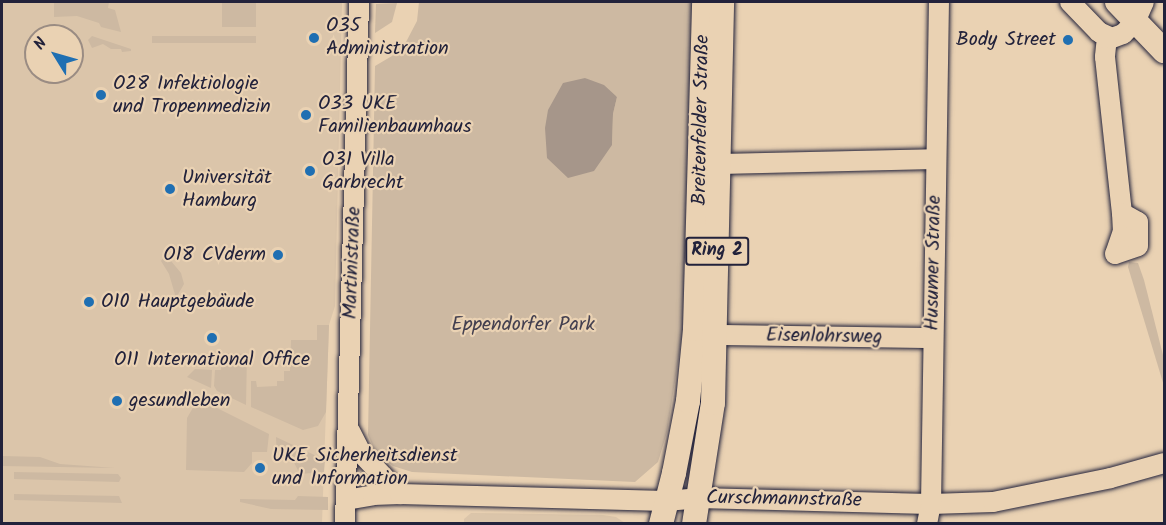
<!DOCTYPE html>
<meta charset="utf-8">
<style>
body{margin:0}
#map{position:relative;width:1166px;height:525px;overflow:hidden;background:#ead2b3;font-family:Kalam,sans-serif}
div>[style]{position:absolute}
.built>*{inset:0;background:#dbc5aa}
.green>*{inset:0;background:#cdb9a2;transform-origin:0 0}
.water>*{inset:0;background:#a6968a}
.roads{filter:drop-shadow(0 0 2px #22223b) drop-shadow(0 0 2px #22223b)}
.minor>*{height:20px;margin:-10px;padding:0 10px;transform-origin:10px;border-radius:10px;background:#ead2b3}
.major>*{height:24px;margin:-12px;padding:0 12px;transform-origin:12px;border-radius:12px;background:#ead2b3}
.dots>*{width:16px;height:16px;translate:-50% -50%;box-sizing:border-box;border:3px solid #ead2b3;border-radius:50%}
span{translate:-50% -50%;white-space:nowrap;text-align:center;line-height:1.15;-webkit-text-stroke:4.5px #ead2b3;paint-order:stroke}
.shield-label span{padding:2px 4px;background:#ead2b3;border:2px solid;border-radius:4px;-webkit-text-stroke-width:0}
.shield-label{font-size:18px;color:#22223b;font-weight:700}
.poi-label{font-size:20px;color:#22223b}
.left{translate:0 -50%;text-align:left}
.right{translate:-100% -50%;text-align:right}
.street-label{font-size:20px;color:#22223b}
.park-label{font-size:20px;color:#444050}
.frame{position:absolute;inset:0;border:3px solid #22223b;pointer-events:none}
.north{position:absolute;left:24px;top:24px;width:60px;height:60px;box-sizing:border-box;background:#ead2b3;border:2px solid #9a8c83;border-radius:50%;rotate:307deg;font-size:16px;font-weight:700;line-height:24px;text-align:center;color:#22223b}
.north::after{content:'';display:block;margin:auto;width:21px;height:27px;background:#1f6fb2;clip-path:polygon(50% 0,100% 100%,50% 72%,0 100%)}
</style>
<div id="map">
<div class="built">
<div style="clip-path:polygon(evenodd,2px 2px,342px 2px,335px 306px,329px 325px,322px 523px,2px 523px,2px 2px,36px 36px,72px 36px,72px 72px,36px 72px,36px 36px)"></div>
<div style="clip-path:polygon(471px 513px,603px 515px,616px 517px,625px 523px,464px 523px,464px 519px)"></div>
</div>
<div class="green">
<div style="clip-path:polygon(54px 2px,109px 2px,108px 8px,115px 10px,121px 32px,101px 27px,99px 23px,77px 16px,54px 17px)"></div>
<div style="left:222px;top:2px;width:34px;height:25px"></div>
<div style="clip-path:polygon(evenodd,419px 2px,693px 2px,688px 259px,682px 336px,667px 432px,658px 462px,635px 482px,412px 472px,393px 466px,376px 453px,368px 435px,375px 66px,392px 56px,406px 42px,417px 21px,419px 2px,585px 78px,617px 97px,613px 114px,612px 145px,585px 78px)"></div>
<div style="clip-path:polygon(397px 3px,392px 22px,375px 33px,376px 4px)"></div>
<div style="clip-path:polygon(92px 36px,131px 49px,131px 51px,122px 52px,121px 49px,111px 49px,103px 44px,92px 48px,88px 40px)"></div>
<div style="left:152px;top:36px;width:104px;height:7px"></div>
<div style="clip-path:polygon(163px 258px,171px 261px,181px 273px,184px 284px,176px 298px,169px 274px,161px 261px)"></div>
<div style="clip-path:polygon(1129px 262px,1138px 263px,1144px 280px,1164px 359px,1164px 386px,1128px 267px)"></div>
<div style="clip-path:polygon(317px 325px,329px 325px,326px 412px,318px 426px,303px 430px,251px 407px,251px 381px,256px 381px,257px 387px,277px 386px,277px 381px,284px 381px,284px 371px,290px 371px,291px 340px,317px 340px)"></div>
<div style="clip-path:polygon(222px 353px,247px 354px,246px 405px,217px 391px,214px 386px,215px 370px,221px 370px)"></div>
<div style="clip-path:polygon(195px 369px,212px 370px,211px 388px,187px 377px)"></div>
<div style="clip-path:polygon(207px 403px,269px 434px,267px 452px,252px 452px,252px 463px,244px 472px,186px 470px,187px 418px,194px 406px)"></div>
<div style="clip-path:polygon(276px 437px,325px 460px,324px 472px,300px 474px,292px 459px,277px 460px)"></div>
<div style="clip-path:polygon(2px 456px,40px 457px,60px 464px,115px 468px,2px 466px)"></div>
<div style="clip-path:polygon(14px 472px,118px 474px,121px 478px,119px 482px,14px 479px)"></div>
<div style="clip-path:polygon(14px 494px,119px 496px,122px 503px,14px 500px)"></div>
<div style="clip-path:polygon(298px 496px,328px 497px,328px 510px,271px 509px,240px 502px,240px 499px,295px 500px)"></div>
</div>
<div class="water">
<div style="clip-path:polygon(585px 78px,604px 85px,617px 97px,613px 114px,612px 145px,594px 171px,568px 178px,547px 158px,545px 128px,548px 110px,563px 83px)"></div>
</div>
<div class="roads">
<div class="minor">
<div style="left:1070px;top:2px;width:42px;rotate:46deg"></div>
<div style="left:1099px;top:32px;width:14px;rotate:25deg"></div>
<div style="left:1112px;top:38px;width:12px;rotate:-20deg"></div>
<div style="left:1123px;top:34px;width:17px;rotate:-45deg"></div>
<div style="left:1135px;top:22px;width:22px;rotate:-66deg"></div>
<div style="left:1107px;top:37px;width:20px;rotate:96deg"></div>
<div style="left:1105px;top:57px;width:157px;rotate:83.8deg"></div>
<div style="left:1122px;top:213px;width:18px;rotate:87deg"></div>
<div style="left:1123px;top:231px;width:24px;rotate:109deg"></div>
<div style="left:1115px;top:254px;width:24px;rotate:-19deg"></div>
<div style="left:1138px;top:246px;width:24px;rotate:-90deg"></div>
<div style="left:1138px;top:222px;width:18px;rotate:-151deg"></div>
<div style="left:719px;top:164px;width:216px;rotate:-1.3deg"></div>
<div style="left:716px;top:335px;width:216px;rotate:0.8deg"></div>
<div style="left:350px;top:431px;width:25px;rotate:63deg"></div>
<div style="left:361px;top:453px;width:57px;rotate:46.4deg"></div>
<div style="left:346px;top:500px;width:27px;rotate:-10deg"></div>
<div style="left:373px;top:495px;width:27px;rotate:-2deg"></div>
<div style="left:400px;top:494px;width:266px;rotate:1.5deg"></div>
<div style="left:666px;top:501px;width:32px;rotate:-5deg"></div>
<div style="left:698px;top:498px;width:233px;rotate:1.5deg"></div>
<div style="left:931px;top:504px;width:62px;rotate:-1.8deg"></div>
<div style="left:993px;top:502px;width:120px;rotate:-11.5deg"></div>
<div style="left:1111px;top:478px;width:55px;rotate:-15.8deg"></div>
<div style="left:345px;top:524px;width:522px;rotate:-88.46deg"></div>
<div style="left:927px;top:524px;width:20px;rotate:-79deg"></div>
<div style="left:931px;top:504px;width:502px;rotate:-89.09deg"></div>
</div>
<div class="major">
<div style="left:1117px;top:2px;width:68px;rotate:46.2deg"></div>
<div style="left:661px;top:524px;width:53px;rotate:-75.7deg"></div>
<div style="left:674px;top:473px;width:73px;rotate:-79deg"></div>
<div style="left:688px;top:401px;width:72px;rotate:-84.4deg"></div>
<div style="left:695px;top:329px;width:327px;rotate:-88.4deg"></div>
<div style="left:694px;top:524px;width:122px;rotate:-81.1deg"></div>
<div style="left:713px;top:403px;width:401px;rotate:-88.7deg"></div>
</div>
</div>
<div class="dots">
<div style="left:314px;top:38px;background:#1f6fb2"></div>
<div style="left:1068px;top:40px;background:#1f6fb2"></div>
<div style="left:101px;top:95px;background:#1f6fb2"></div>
<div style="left:306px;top:115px;background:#1f6fb2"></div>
<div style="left:310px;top:171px;background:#1f6fb2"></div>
<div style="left:170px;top:189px;background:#1f6fb2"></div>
<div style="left:278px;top:255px;background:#1f6fb2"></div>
<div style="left:89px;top:302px;background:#1f6fb2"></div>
<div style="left:212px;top:338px;background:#1f6fb2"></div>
<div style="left:117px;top:401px;background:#1f6fb2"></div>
<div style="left:260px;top:468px;background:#1f6fb2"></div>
</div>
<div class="shield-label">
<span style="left:717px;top:251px">Ring 2</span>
</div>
<div class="poi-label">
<span class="left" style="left:326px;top:38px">O35<br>Administration</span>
<span class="right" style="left:1056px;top:40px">Body Street</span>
<span class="left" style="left:113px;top:96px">O28 Infektiologie<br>und Tropenmedizin</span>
<span class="left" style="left:318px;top:116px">O33 UKE<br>Familienbaumhaus</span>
<span class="left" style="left:322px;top:172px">O31 Villa<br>Garbrecht</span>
<span class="left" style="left:182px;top:190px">Universität<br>Hamburg</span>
<span class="right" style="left:266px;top:255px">O18 CVderm</span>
<span class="left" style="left:101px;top:302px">O10 Hauptgebäude</span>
<span style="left:212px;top:360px">O11 International Office</span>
<span class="left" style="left:129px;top:401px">gesundleben</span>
<span class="left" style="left:272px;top:468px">UKE Sicherheitsdienst<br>und Information</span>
</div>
<div class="street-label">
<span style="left:702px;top:120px;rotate:-89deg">Breitenfelder Straße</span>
<span style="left:353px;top:263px;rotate:-88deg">Martinistraße</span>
<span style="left:934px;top:263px;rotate:-89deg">Husumer Straße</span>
<span style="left:824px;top:337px;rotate:1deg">Eisenlohrsweg</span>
<span style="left:784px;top:500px;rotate:1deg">Curschmannstraße</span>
</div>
<div class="park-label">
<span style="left:523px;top:325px">Eppendorfer Park</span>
</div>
<div class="frame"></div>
<div class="north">N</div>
</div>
